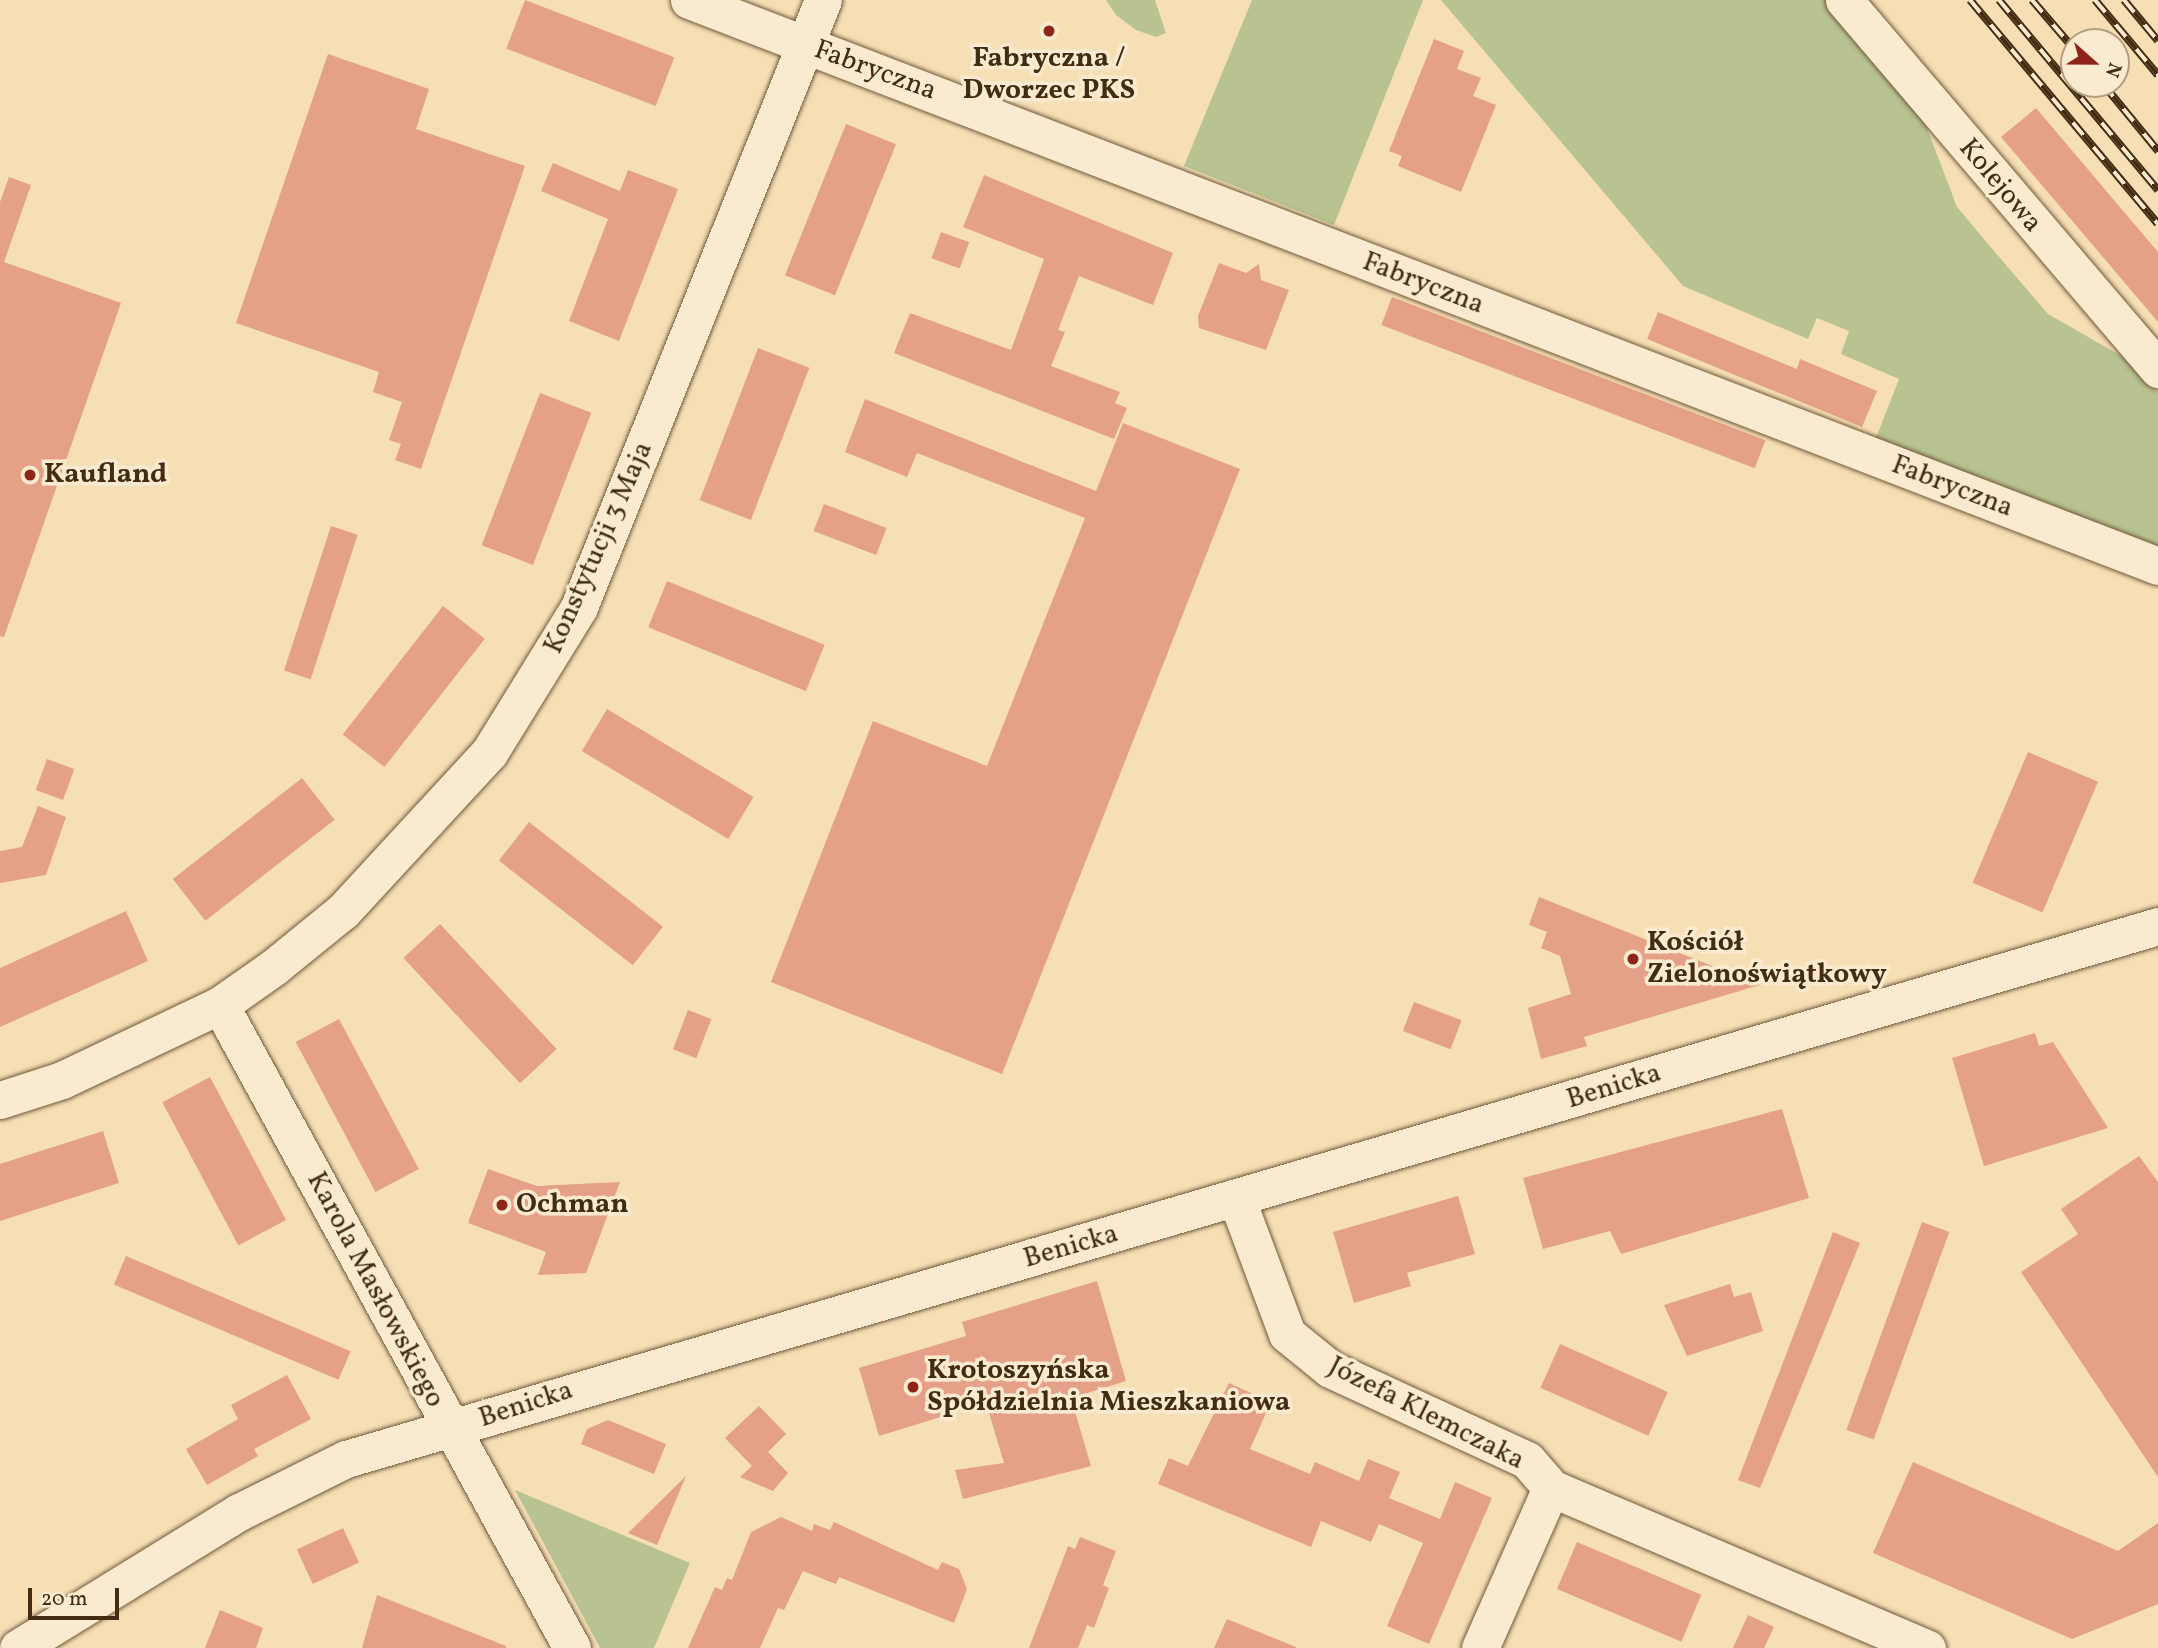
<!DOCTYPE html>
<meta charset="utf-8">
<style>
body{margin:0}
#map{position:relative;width:2158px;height:1648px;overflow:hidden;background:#f7dfb5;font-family:Vollkorn,serif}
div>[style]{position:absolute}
.green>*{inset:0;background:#b8c391}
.building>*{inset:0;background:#e4a187;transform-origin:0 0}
.roads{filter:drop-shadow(0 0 2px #70593b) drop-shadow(0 0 2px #70593b)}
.minor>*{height:37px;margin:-18.5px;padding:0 18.5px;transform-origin:18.5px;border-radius:18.5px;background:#faeacf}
.rail>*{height:8px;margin-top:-4px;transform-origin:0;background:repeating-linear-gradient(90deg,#faeacf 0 16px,#432c12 0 32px);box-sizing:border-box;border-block:2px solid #432c12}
.dots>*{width:19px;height:19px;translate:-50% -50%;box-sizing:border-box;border:4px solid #faeacf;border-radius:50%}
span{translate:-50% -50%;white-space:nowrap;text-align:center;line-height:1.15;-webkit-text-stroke:7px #faeacf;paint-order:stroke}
.poi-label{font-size:28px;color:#432c12;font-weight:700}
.left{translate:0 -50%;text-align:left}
.street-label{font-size:28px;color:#432c12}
.north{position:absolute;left:2060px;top:28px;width:70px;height:70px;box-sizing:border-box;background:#faeacf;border:2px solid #b19e83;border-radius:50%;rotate:111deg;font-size:19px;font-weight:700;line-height:28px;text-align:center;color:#432c12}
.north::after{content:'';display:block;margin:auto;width:24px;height:32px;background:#8f2418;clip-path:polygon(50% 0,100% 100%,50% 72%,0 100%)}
.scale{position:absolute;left:28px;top:1588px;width:91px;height:32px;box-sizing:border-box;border:4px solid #432c12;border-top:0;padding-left:9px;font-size:21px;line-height:24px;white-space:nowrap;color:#432c12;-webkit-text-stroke:5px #faeacf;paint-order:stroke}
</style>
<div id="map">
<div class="green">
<div style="clip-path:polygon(1106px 0,1155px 0,1166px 33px,1156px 37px,1136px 30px,1116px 15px)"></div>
<div style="clip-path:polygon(1252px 0,1423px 0,1334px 225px,1184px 166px)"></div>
<div style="clip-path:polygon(1441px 0,1826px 0,1922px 115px,1957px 207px,1989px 245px,2048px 314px,2137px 365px,2158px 392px,2158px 553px,1876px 438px,1899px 379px,1841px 354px,1849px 331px,1817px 318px,1808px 339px,1683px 286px)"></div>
<div style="clip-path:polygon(515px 1490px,690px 1563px,654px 1648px,600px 1648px)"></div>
</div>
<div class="building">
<div style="left:525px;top:0;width:160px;height:52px;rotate:21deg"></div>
<div style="clip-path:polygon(1434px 39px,1464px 51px,1457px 69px,1481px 78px,1473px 96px,1496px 105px,1461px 192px,1398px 166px,1402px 156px,1389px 151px)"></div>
<div style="clip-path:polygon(328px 54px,429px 89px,416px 129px,525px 166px,421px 469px,395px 460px,401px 444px,389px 440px,402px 402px,373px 392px,379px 372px,236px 323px)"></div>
<div style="clip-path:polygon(2036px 108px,2158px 252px,2158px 322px,2001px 137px)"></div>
<div style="left:846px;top:124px;width:54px;height:163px;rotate:22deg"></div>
<div style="clip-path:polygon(553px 163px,620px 191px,628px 170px,678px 189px,619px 341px,569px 321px,608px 219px,541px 191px)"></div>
<div style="clip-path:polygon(984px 175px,1173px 253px,1153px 305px,1079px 276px,1058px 330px,1065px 332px,1051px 366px,1120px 392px,1115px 403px,1127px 408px,1114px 439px,894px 353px,910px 313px,1011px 350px,1044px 259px,963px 227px)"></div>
<div style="clip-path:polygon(9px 177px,31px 185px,4px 262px,121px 303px,4px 637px,0 636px,0 202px)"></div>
<div style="left:941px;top:232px;width:30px;height:28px;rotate:20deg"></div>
<div style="clip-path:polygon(1219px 263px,1246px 273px,1259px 264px,1261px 280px,1289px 290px,1266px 350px,1199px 328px,1198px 316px)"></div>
<div style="left:1392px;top:297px;width:400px;height:30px;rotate:21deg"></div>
<div style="clip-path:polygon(1658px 312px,1797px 369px,1800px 359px,1877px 391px,1862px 427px,1647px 339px)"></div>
<div style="left:758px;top:348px;width:55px;height:163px;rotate:21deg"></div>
<div style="left:540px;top:393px;width:55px;height:163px;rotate:21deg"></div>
<div style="clip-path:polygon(865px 399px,1096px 491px,1123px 423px,1240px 469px,1002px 1074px,771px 982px,873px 721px,987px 766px,1085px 518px,917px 453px,907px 477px,845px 452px)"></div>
<div style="left:824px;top:504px;width:67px;height:29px;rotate:21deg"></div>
<div style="left:331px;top:526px;width:28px;height:152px;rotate:18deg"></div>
<div style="left:667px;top:581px;width:170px;height:50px;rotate:22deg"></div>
<div style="left:443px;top:606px;width:53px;height:163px;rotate:38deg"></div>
<div style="left:607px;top:709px;width:171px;height:49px;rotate:31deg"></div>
<div style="left:2028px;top:752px;width:76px;height:142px;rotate:23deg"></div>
<div style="left:47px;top:759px;width:29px;height:33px;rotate:20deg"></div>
<div style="left:302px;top:778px;width:53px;height:164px;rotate:52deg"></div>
<div style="clip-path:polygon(38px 806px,66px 817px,46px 875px,0 883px,0 851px,22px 847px)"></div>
<div style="left:529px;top:822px;width:170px;height:49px;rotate:38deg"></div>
<div style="clip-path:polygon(1539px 897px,1760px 985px,1584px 1037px,1587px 1046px,1541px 1059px,1528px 1008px,1571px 994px,1560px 956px,1541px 948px,1547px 932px,1529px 925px)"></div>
<div style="clip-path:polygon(126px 911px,148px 961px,0 1027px,0 968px)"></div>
<div style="left:440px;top:924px;width:171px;height:50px;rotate:47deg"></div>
<div style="left:1414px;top:1002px;width:51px;height:31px;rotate:21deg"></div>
<div style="left:688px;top:1010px;width:25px;height:42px;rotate:21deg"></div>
<div style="left:339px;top:1019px;width:170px;height:49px;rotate:62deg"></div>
<div style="clip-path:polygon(2035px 1033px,2039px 1046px,2053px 1042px,2108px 1128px,1984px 1166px,1952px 1058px)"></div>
<div style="left:210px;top:1077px;width:162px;height:54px;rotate:62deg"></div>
<div style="clip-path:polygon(1782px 1109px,1809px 1198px,1621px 1254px,1610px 1231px,1543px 1249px,1523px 1178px)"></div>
<div style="clip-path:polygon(103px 1131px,119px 1183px,0 1221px,0 1164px)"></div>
<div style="clip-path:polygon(2139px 1156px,2158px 1182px,2158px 1477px,2021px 1272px,2078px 1234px,2061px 1209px)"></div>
<div style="clip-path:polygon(488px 1169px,537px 1186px,620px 1182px,586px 1273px,538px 1275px,546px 1252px,468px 1223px)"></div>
<div style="clip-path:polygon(1458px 1196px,1475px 1254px,1407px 1273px,1411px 1286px,1354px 1303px,1333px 1232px)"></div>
<div style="left:1922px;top:1222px;width:29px;height:221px;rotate:20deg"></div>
<div style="clip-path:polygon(1833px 1232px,1860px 1243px,1760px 1488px,1738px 1480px)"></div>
<div style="left:126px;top:1256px;width:244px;height:31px;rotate:23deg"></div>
<div style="clip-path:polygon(1097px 1281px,1126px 1381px,1071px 1398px,1091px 1466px,963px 1499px,955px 1470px,1004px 1463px,986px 1403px,879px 1436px,859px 1368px,966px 1336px,962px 1322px)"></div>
<div style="clip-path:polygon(1730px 1284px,1734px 1297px,1751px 1292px,1763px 1331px,1687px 1356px,1664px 1305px)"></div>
<div style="left:1560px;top:1344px;width:118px;height:48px;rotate:24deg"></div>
<div style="clip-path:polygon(287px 1375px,311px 1419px,254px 1449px,258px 1456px,207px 1485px,186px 1449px,238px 1419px,231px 1405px)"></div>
<div style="clip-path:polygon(1229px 1383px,1271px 1402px,1250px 1449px,1310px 1474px,1315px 1462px,1359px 1481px,1368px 1459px,1400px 1472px,1389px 1498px,1440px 1519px,1455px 1482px,1492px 1498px,1429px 1644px,1387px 1626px,1423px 1543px,1379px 1524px,1371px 1542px,1321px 1521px,1311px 1547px,1158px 1484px,1169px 1458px,1188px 1466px)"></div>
<div style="clip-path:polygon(759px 1406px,786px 1434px,768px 1452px,788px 1473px,773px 1491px,740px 1477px,752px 1466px,725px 1438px)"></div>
<div style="clip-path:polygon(608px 1420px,666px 1444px,654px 1474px,581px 1444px,587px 1429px)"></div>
<div style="clip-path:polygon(1913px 1462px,2118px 1551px,2158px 1523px,2158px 1604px,2072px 1639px,1873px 1553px)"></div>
<div style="clip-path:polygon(686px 1476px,657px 1545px,628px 1533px)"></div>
<div style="clip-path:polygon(781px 1517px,812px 1531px,814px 1524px,830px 1530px,834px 1522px,938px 1570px,942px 1562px,959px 1569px,967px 1589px,954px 1623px,839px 1577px,836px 1584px,803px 1571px,784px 1610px,778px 1608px,760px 1648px,688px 1648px,715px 1587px,722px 1590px,727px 1578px,732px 1580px,751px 1532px)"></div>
<div style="left:343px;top:1528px;width:38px;height:51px;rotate:65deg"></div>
<div style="clip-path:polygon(1080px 1537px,1116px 1551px,1103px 1585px,1109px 1588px,1094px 1628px,1087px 1625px,1078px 1648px,1029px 1648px,1068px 1546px,1075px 1549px)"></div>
<div style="left:1577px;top:1542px;width:135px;height:51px;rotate:23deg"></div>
<div style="clip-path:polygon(377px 1595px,506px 1646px,506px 1648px,362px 1648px)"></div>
<div style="clip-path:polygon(220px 1610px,263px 1628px,256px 1648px,205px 1648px)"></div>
<div style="clip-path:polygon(1748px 1615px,1774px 1627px,1764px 1648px,1733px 1648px)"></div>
<div style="clip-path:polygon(1227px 1619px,1296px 1647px,1296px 1648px,1214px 1648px)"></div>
</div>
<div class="roads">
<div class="minor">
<div style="left:689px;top:0;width:1574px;rotate:21.07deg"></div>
<div style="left:1844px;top:0;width:485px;rotate:49.6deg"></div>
<div style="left:220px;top:1005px;width:733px;rotate:61.3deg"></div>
<div style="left:0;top:1100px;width:65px;rotate:-17.9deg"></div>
<div style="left:62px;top:1080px;width:175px;rotate:-25.4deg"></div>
<div style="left:220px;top:1005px;width:66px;rotate:-35.1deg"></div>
<div style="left:274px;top:967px;width:89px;rotate:-39.1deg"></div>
<div style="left:343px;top:911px;width:215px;rotate:-47.3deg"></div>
<div style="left:489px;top:753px;width:172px;rotate:-58.3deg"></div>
<div style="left:579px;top:607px;width:654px;rotate:-68.1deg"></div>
<div style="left:1237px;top:1200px;width:143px;rotate:69.5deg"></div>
<div style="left:1287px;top:1334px;width:55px;rotate:39.1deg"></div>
<div style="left:1330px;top:1369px;width:217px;rotate:24.8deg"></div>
<div style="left:1527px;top:1460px;width:37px;rotate:49deg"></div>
<div style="left:1551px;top:1488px;width:409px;rotate:23.1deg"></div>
<div style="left:18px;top:1648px;width:259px;rotate:-31.6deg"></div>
<div style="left:239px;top:1512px;width:119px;rotate:-26.4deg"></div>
<div style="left:346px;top:1459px;width:1889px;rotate:-16.39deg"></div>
<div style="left:1480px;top:1648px;width:175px;rotate:-66.1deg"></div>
</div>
</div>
<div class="rail">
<div style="left:1970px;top:0;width:292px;rotate:50deg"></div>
<div style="left:1999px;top:0;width:248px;rotate:50.1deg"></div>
<div style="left:2032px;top:0;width:65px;rotate:49.4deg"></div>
<div style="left:2095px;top:0;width:98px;rotate:50deg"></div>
<div style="left:2124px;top:0;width:53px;rotate:50.3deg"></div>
<div style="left:2103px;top:84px;width:87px;rotate:50.6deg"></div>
</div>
<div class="dots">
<div style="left:1049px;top:31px;background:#8f2418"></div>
<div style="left:30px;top:475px;background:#8f2418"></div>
<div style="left:1633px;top:959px;background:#8f2418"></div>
<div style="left:502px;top:1205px;background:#8f2418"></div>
<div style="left:913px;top:1387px;background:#8f2418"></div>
</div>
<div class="poi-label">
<span style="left:1049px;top:75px">Fabryczna /<br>Dworzec PKS</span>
<span class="left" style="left:44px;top:475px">Kaufland</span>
<span class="left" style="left:1647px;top:959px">Kościół<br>Zielonoświątkowy</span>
<span class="left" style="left:516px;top:1205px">Ochman</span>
<span class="left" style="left:927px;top:1387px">Krotoszyńska<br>Spółdzielnia Mieszkaniowa</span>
</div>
<div class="street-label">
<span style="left:875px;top:71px;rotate:20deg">Fabryczna</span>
<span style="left:2000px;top:186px;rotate:50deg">Kolejowa</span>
<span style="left:1423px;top:284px;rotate:21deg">Fabryczna</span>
<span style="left:1952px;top:487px;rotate:21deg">Fabryczna</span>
<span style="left:599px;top:548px;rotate:-66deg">Konstytucji 3 Maja</span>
<span style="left:1614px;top:1087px;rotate:-17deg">Benicka</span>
<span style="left:1071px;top:1247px;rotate:-16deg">Benicka</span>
<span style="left:375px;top:1290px;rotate:62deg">Karola Masłowskiego</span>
<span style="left:526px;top:1405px;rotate:-18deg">Benicka</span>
<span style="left:1426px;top:1414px;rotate:27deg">Józefa Klemczaka</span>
</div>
<div class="north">N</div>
<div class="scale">20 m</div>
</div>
